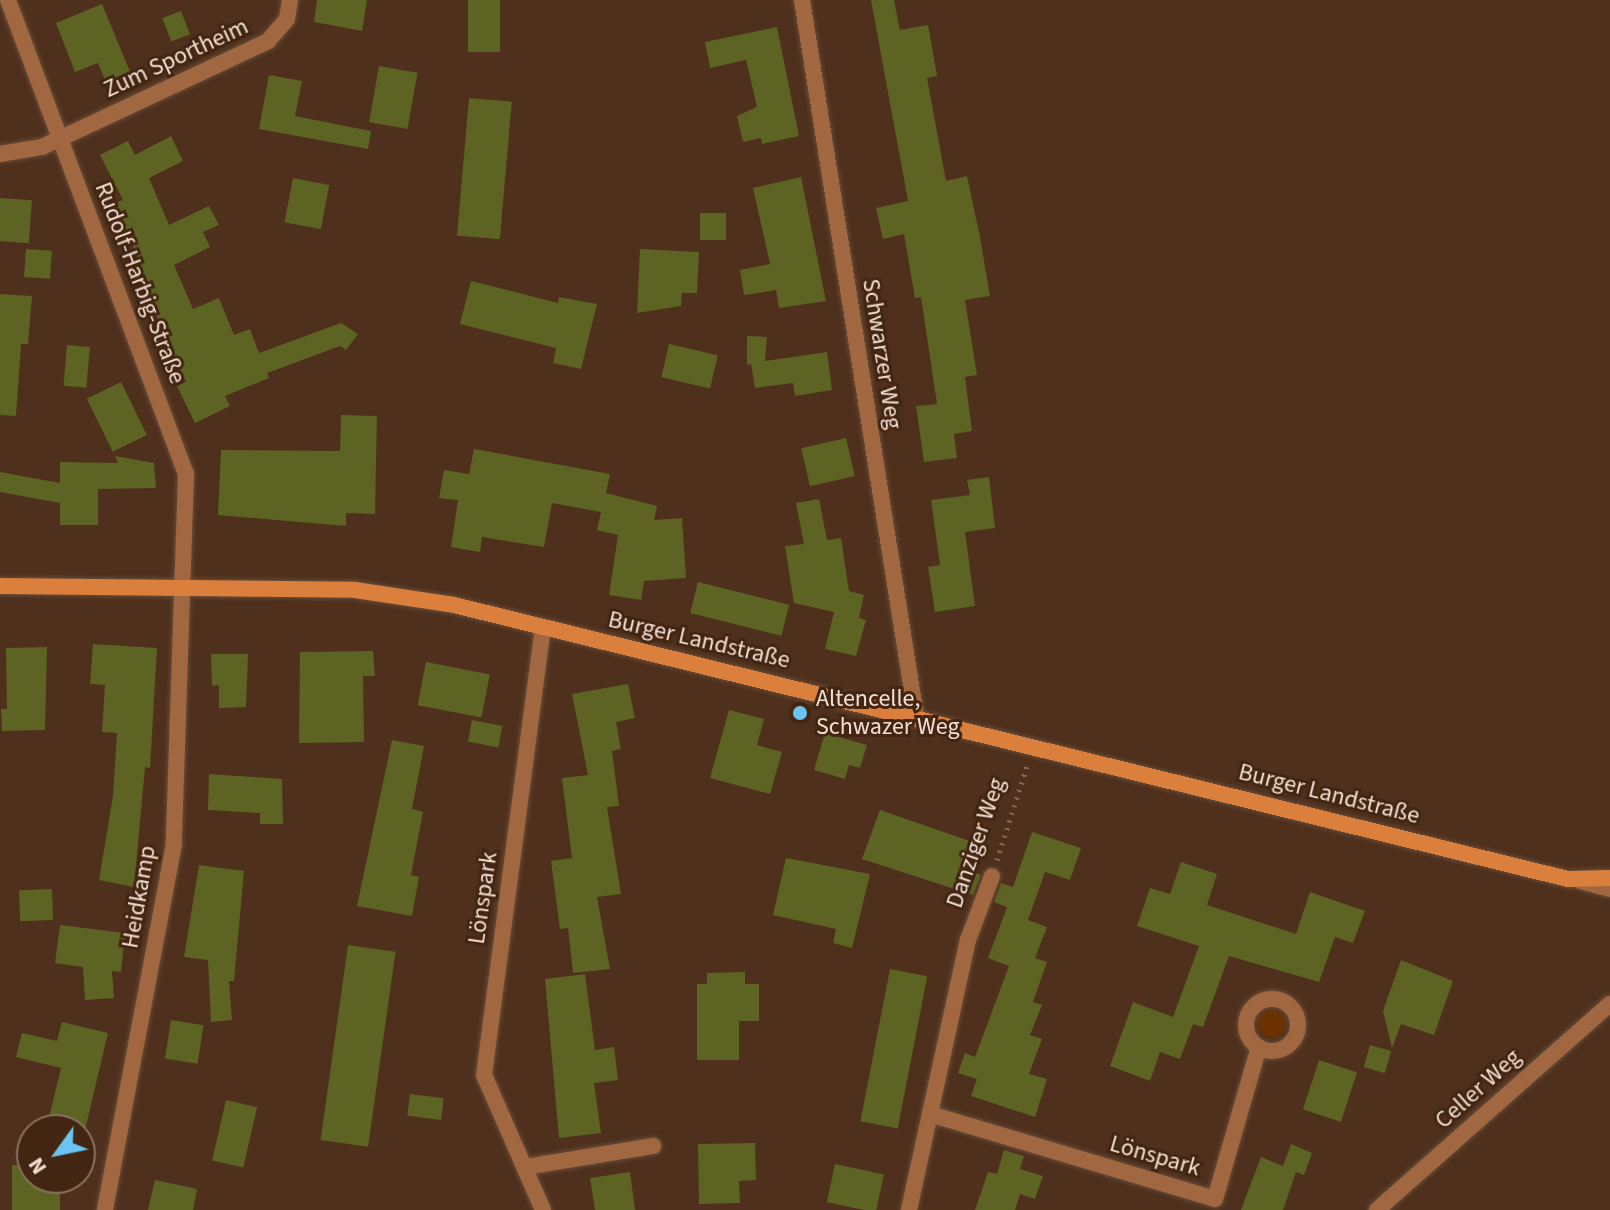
<!DOCTYPE html>
<meta charset="utf-8">
<style>
body{margin:0}
#map{position:relative;width:1610px;height:1210px;overflow:hidden;background:#4e301c;font-family:"Source Sans 3",sans-serif}
div>[style]{position:absolute}
.green>*{inset:0;background:#6b3200}
.round{border-radius:50%}
.building>*{inset:0;background:#5d6323;transform-origin:0 0}
.path>*{height:5px;margin-top:-2.5px;transform-origin:0;background:repeating-linear-gradient(90deg,#826756 0 2px,transparent 0 8px)}
.roads{filter:drop-shadow(0 0 2px #684c39) drop-shadow(0 0 2px #684c39)}
.lane>*{height:14px;margin:-7px;padding:0 7px;transform-origin:7px;border-radius:7px;background:#a16740}
.street>*{height:16px;margin:-8px;padding:0 8px;transform-origin:8px;border-radius:8px;background:#a16740}
.street>.ring{margin:-8px;padding:0;box-sizing:content-box;background:none;border:16px solid #a16740;border-radius:50%}
.secondary>*{height:16px;margin:-8px;padding:0 8px;transform-origin:8px;border-radius:8px;background:#db7f3c}
.dots>*{width:22px;height:22px;translate:-50% -50%;box-sizing:border-box;border:4px solid #432612;border-radius:50%}
span{translate:-50% -50%;white-space:nowrap;text-align:center;line-height:1.15;-webkit-text-stroke:6px #432612;paint-order:stroke}
.street-label{font-size:24px;color:#f2ded2}
.poi-label{font-size:24px;color:#f2ded2}
.left{translate:0 -50%;text-align:left}
.north{position:absolute;left:16px;top:1114px;width:80px;height:80px;box-sizing:border-box;background:#432612;border:2px solid #89705f;border-radius:50%;rotate:237deg;font-size:22px;font-weight:700;line-height:32px;text-align:center;color:#f2ded2}
.north::after{content:'';display:block;margin:auto;width:28px;height:36px;background:#6bc3f2;clip-path:polygon(50% 0,100% 100%,50% 72%,0 100%)}
</style>
<div id="map">
<div class="green">
<div class="round" style="left:1258px;top:1010px;width:28px;height:28px"></div>
</div>
<div class="building">
<div style="clip-path:polygon(317px 0,367px 0,362px 31px,314px 22px)"></div>
<div style="left:468px;top:0;width:32px;height:52px"></div>
<div style="clip-path:polygon(871px 0,894px 0,900px 30px,928px 25px,937px 76px,927px 78px,946px 181px,967px 176px,980px 237px,990px 296px,965px 300px,977px 375px,965px 377px,972px 431px,954px 434px,957px 458px,924px 462px,916px 406px,937px 404px,921px 297px,915px 298px,904px 234px,883px 239px,876px 208px,908px 201px)"></div>
<div style="clip-path:polygon(102px 4px,133px 79px,109px 89px,98px 63px,75px 72px,56px 23px)"></div>
<div style="left:181px;top:11px;width:25px;height:20px;rotate:69deg"></div>
<div style="clip-path:polygon(777px 27px,799px 136px,762px 144px,761px 138px,743px 142px,737px 116px,757px 107px,746px 60px,710px 68px,705px 42px)"></div>
<div style="left:379px;top:66px;width:39px;height:57px;rotate:10deg"></div>
<div style="clip-path:polygon(269px 75px,302px 81px,295px 116px,371px 131px,368px 149px,259px 129px)"></div>
<div style="left:469px;top:98px;width:43px;height:138px;rotate:5deg"></div>
<div style="clip-path:polygon(171px 136px,183px 161px,149px 178px,169px 225px,209px 206px,219px 225px,203px 232px,210px 247px,174px 265px,193px 309px,219px 298px,234px 335px,250px 329px,259px 353px,341px 323px,358px 334px,346px 350px,340px 346px,267px 373px,269px 378px,225px 396px,230px 406px,195px 423px,177px 386px,186px 382px,136px 270px,142px 268px,115px 203px,123px 200px,100px 155px,128px 141px,135px 155px)"></div>
<div style="clip-path:polygon(801px 177px,826px 301px,779px 308px,776px 290px,744px 295px,740px 270px,770px 264px,753px 188px)"></div>
<div style="left:293px;top:178px;width:37px;height:45px;rotate:11deg"></div>
<div style="left:0;top:198px;width:32px;height:43px;rotate:4deg"></div>
<div style="left:700px;top:213px;width:26px;height:27px"></div>
<div style="left:26px;top:249px;width:26px;height:28px;rotate:4deg"></div>
<div style="clip-path:polygon(640px 249px,699px 252px,697px 293px,682px 293px,681px 306px,637px 313px)"></div>
<div style="clip-path:polygon(471px 281px,558px 303px,559px 297px,597px 304px,581px 369px,553px 363px,556px 348px,460px 324px)"></div>
<div style="clip-path:polygon(0 294px,32px 296px,28px 344px,21px 344px,16px 416px,0 415px)"></div>
<div style="clip-path:polygon(747px 336px,767px 337px,765px 361px,827px 352px,832px 390px,795px 396px,793px 383px,755px 388px,751px 364px,747px 365px)"></div>
<div style="left:669px;top:344px;width:50px;height:34px;rotate:13deg"></div>
<div style="left:67px;top:345px;width:23px;height:41px;rotate:5deg"></div>
<div style="left:121px;top:382px;width:59px;height:38px;rotate:64deg"></div>
<div style="clip-path:polygon(341px 415px,377px 416px,375px 514px,346px 513px,346px 526px,218px 515px,221px 450px,340px 451px)"></div>
<div style="left:846px;top:438px;width:39px;height:46px;rotate:77deg"></div>
<div style="clip-path:polygon(474px 449px,610px 474px,606px 493px,657px 506px,654px 520px,682px 518px,686px 578px,644px 581px,641px 600px,609px 595px,618px 535px,597px 530px,601px 512px,552px 503px,544px 547px,482px 537px,480px 552px,451px 547px,458px 500px,439px 498px,444px 470px,469px 474px)"></div>
<div style="clip-path:polygon(115px 456px,154px 463px,156px 488px,98px 489px,98px 525px,60px 525px,60px 503px,0 492px,0 472px,60px 483px,60px 462px,118px 463px)"></div>
<div style="clip-path:polygon(989px 477px,995px 528px,965px 532px,975px 606px,935px 612px,928px 567px,940px 565px,931px 500px,970px 495px,967px 480px)"></div>
<div style="clip-path:polygon(819px 499px,827px 540px,841px 538px,849px 591px,864px 595px,859px 618px,866px 620px,856px 656px,825px 649px,834px 612px,794px 603px,785px 546px,804px 544px,796px 503px)"></div>
<div style="left:698px;top:582px;width:94px;height:32px;rotate:14deg"></div>
<div style="clip-path:polygon(93px 644px,157px 648px,150px 768px,145px 767px,134px 887px,99px 880px,113px 796px,117px 733px,102px 732px,105px 685px,90px 684px)"></div>
<div style="clip-path:polygon(47px 647px,45px 730px,2px 731px,1px 709px,7px 709px,6px 648px)"></div>
<div style="clip-path:polygon(373px 651px,375px 676px,363px 676px,364px 742px,299px 743px,300px 652px)"></div>
<div style="clip-path:polygon(211px 654px,248px 654px,246px 707px,219px 708px,219px 685px,212px 686px)"></div>
<div style="left:426px;top:662px;width:65px;height:44px;rotate:11deg"></div>
<div style="clip-path:polygon(628px 684px,635px 718px,616px 722px,621px 749px,612px 751px,619px 806px,607px 807px,621px 894px,597px 897px,610px 969px,573px 973px,568px 928px,560px 929px,551px 861px,572px 858px,562px 778px,588px 775px,572px 694px)"></div>
<div style="clip-path:polygon(729px 710px,764px 719px,757px 745px,782px 752px,770px 794px,710px 778px)"></div>
<div style="left:472px;top:720px;width:31px;height:22px;rotate:11deg"></div>
<div style="clip-path:polygon(825px 733px,867px 745px,860px 768px,849px 765px,845px 779px,814px 770px)"></div>
<div style="clip-path:polygon(392px 740px,424px 746px,412px 809px,423px 812px,411px 875px,419px 877px,412px 916px,357px 906px)"></div>
<div style="clip-path:polygon(209px 774px,282px 779px,283px 824px,260px 824px,260px 813px,208px 810px)"></div>
<div style="clip-path:polygon(880px 810px,978px 844px,969px 871px,981px 875px,973px 895px,862px 859px)"></div>
<div style="clip-path:polygon(1032px 832px,1081px 848px,1070px 880px,1045px 872px,1028px 920px,1047px 927px,1035px 958px,1047px 962px,1033px 1002px,1042px 1005px,1030px 1035px,1042px 1039px,1029px 1074px,1047px 1079px,1035px 1117px,971px 1096px,977px 1079px,958px 1073px,965px 1053px,975px 1057px,1009px 966px,988px 958px,1007px 907px,994px 902px,1001px 883px,1013px 887px)"></div>
<div style="clip-path:polygon(786px 858px,870px 874px,852px 948px,833px 943px,836px 929px,773px 915px)"></div>
<div style="clip-path:polygon(1181px 862px,1217px 874px,1207px 905px,1296px 934px,1310px 892px,1365px 911px,1353px 943px,1335px 937px,1319px 982px,1229px 956px,1203px 1027px,1193px 1024px,1180px 1059px,1160px 1052px,1150px 1081px,1110px 1066px,1133px 1002px,1173px 1017px,1199px 946px,1137px 926px,1150px 888px,1170px 894px)"></div>
<div style="clip-path:polygon(199px 865px,244px 871px,234px 981px,229px 981px,232px 1020px,211px 1022px,208px 960px,184px 957px)"></div>
<div style="left:52px;top:889px;width:31px;height:33px;rotate:88deg"></div>
<div style="clip-path:polygon(60px 925px,125px 933px,121px 972px,112px 971px,114px 998px,85px 1000px,83px 967px,55px 963px)"></div>
<div style="left:348px;top:945px;width:48px;height:197px;rotate:8deg"></div>
<div style="clip-path:polygon(1401px 960px,1453px 981px,1434px 1035px,1401px 1024px,1392px 1048px,1383px 1011px)"></div>
<div style="left:890px;top:969px;width:38px;height:155px;rotate:11deg"></div>
<div style="clip-path:polygon(745px 972px,745px 984px,759px 984px,759px 1021px,739px 1021px,739px 1060px,697px 1060px,697px 984px,707px 984px,707px 973px)"></div>
<div style="clip-path:polygon(585px 974px,595px 1050px,614px 1047px,618px 1080px,594px 1083px,601px 1133px,559px 1138px,545px 979px)"></div>
<div style="left:171px;top:1020px;width:33px;height:39px;rotate:9deg"></div>
<div style="clip-path:polygon(62px 1022px,108px 1033px,85px 1130px,46px 1130px,61px 1068px,16px 1057px,22px 1033px,57px 1041px)"></div>
<div style="left:1370px;top:1045px;width:22px;height:23px;rotate:16deg"></div>
<div style="left:1319px;top:1060px;width:40px;height:52px;rotate:18deg"></div>
<div style="left:410px;top:1094px;width:34px;height:22px;rotate:7deg"></div>
<div style="left:226px;top:1100px;width:32px;height:62px;rotate:13deg"></div>
<div style="clip-path:polygon(755px 1143px,756px 1180px,739px 1181px,740px 1203px,699px 1204px,698px 1144px)"></div>
<div style="clip-path:polygon(1291px 1144px,1312px 1153px,1304px 1175px,1296px 1172px,1283px 1210px,1241px 1210px,1261px 1157px,1283px 1166px)"></div>
<div style="clip-path:polygon(1004px 1150px,1024px 1156px,1020px 1169px,1043px 1176px,1035px 1199px,1020px 1194px,1015px 1210px,975px 1210px,988px 1172px,997px 1174px)"></div>
<div style="left:835px;top:1164px;width:50px;height:39px;rotate:12deg"></div>
<div style="clip-path:polygon(12px 1165px,32px 1165px,32px 1178px,60px 1178px,60px 1210px,12px 1210px)"></div>
<div style="clip-path:polygon(630px 1172px,635px 1210px,595px 1210px,590px 1178px)"></div>
<div style="clip-path:polygon(155px 1180px,197px 1189px,193px 1210px,148px 1210px)"></div>
</div>
<div class="path">
<div style="left:997px;top:860px;width:99px;rotate:-72.3deg"></div>
</div>
<div class="roads">
<div class="lane">
<div style="left:1580px;top:882px;width:31px;rotate:15deg"></div>
</div>
<div class="street">
<div style="left:8px;top:0;width:506px;rotate:69.42deg"></div>
<div style="left:186px;top:474px;width:370px;rotate:91.9deg"></div>
<div style="left:174px;top:844px;width:372px;rotate:100.7deg"></div>
<div style="left:802px;top:0;width:725px;rotate:80.95deg"></div>
<div style="left:0;top:154px;width:43px;rotate:-9.5deg"></div>
<div style="left:42px;top:147px;width:250px;rotate:-25.1deg"></div>
<div style="left:268px;top:41px;width:29px;rotate:-49deg"></div>
<div style="left:287px;top:19px;width:19px;rotate:-81deg"></div>
<div class="ring" style="left:1246px;top:999px;width:36px;height:36px"></div>
<div style="left:930px;top:1114px;width:297px;rotate:16.6deg"></div>
<div style="left:1215px;top:1199px;width:158px;rotate:-73.9deg"></div>
<div style="left:525px;top:1167px;width:130px;rotate:-9.3deg"></div>
<div style="left:543px;top:1210px;width:147px;rotate:-113.6deg"></div>
<div style="left:484px;top:1075px;width:451px;rotate:-82.5deg"></div>
<div style="left:909px;top:1210px;width:276px;rotate:-77.7deg"></div>
<div style="left:968px;top:940px;width:68px;rotate:-69.4deg"></div>
<div style="left:1377px;top:1210px;width:311px;rotate:-41.5deg"></div>
</div>
<div class="secondary">
<div style="left:0;top:586px;width:355px;rotate:0.6deg"></div>
<div style="left:355px;top:590px;width:100px;rotate:8.6deg"></div>
<div style="left:454px;top:605px;width:1147px;rotate:13.82deg"></div>
<div style="left:1568px;top:879px;width:42px;rotate:-1.4deg"></div>
</div>
</div>
<div class="dots">
<div style="left:800px;top:713px;background:#6bc3f2"></div>
</div>
<div class="street-label">
<span style="left:176px;top:58px;rotate:-25deg">Zum Sportheim</span>
<span style="left:140px;top:283px;rotate:69deg">Rudolf-Harbig-Straße</span>
<span style="left:882px;top:354px;rotate:81deg">Schwarzer Weg</span>
<span style="left:699px;top:640px;rotate:13deg">Burger Landstraße</span>
<span style="left:1329px;top:794px;rotate:14deg">Burger Landstraße</span>
<span style="left:976px;top:843px;rotate:-71deg">Danziger Weg</span>
<span style="left:139px;top:897px;rotate:-80deg">Heidkamp</span>
<span style="left:483px;top:898px;rotate:-82deg">Lönspark</span>
<span style="left:1478px;top:1089px;rotate:-42deg">Celler Weg</span>
<span style="left:1155px;top:1156px;rotate:16deg">Lönspark</span>
</div>
<div class="poi-label">
<span class="left" style="left:816px;top:713px">Altencelle,<br>Schwazer Weg</span>
</div>
<div class="north">N</div>
</div>
